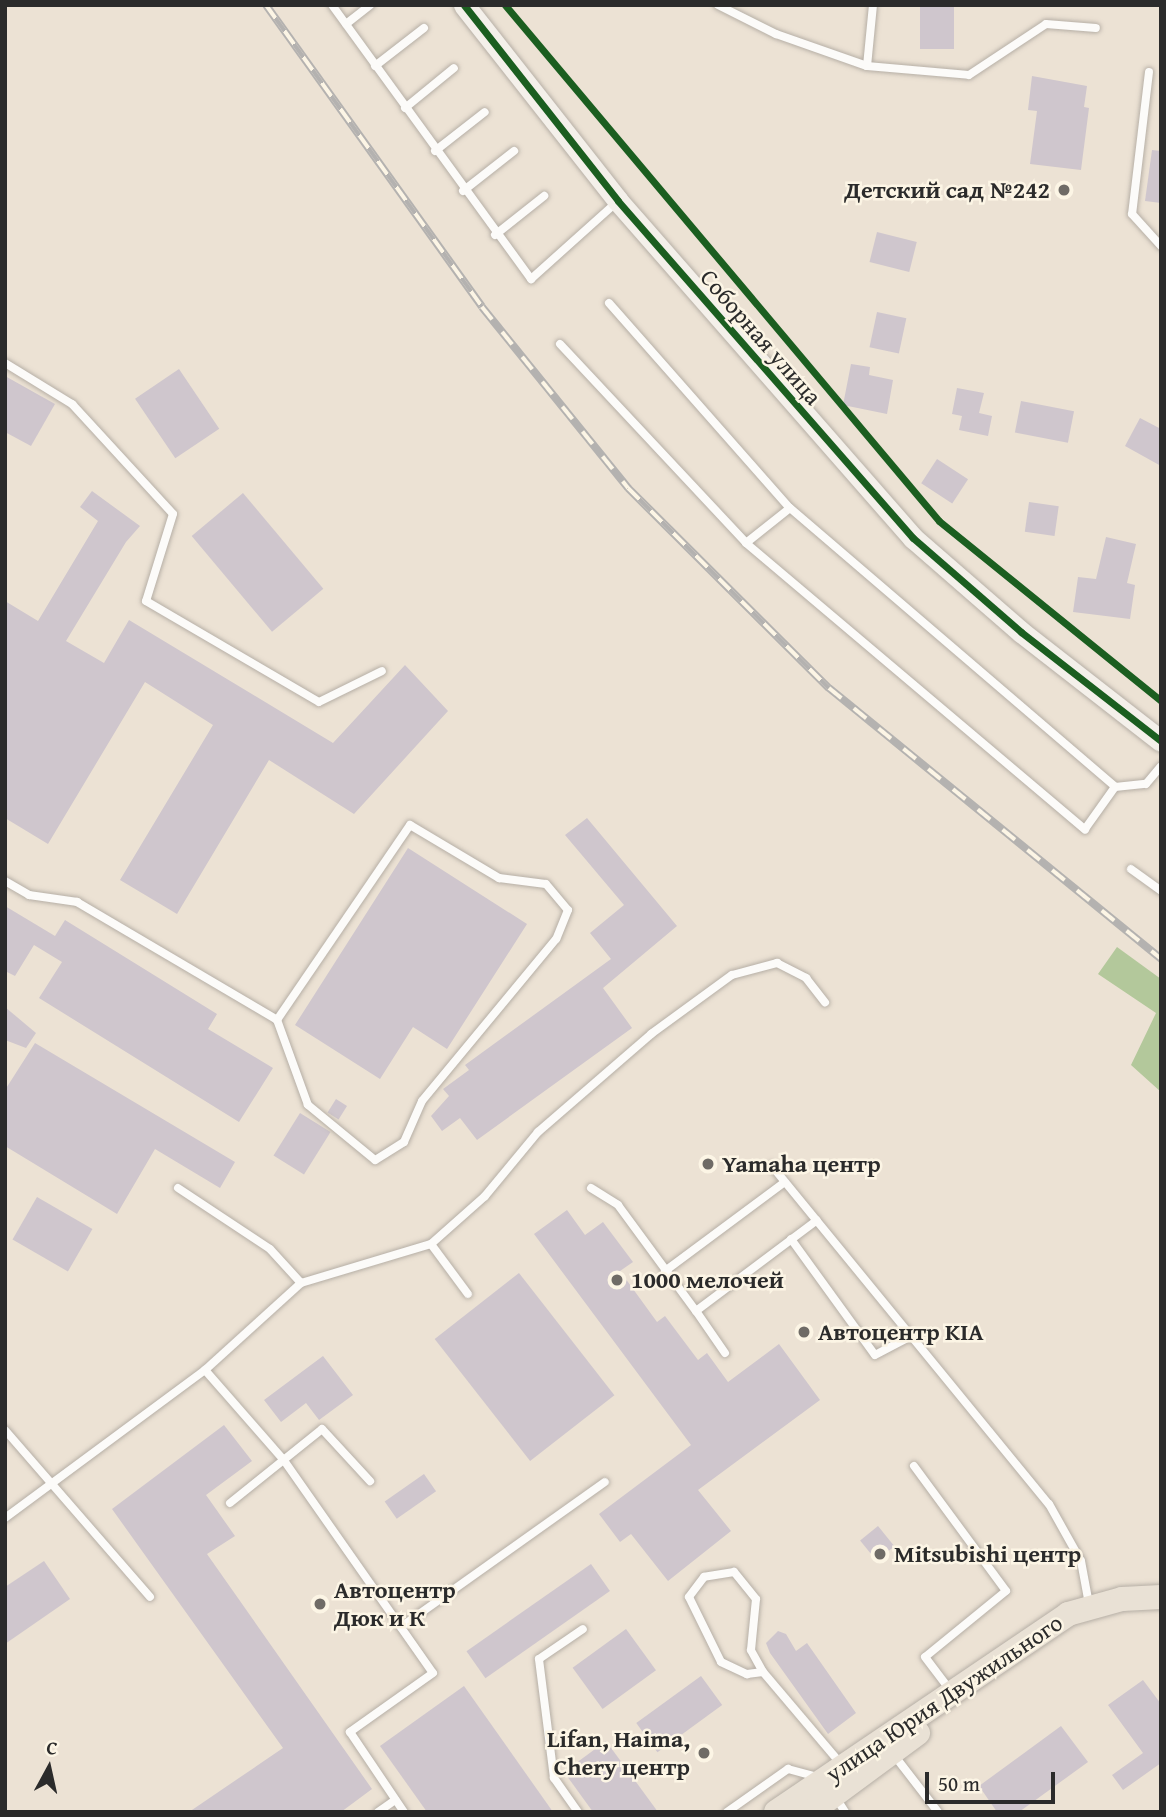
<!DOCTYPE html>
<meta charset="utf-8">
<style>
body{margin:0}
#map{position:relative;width:1166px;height:1817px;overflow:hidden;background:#ece2d4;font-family:"Gentium Book Plus",serif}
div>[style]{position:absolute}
.forest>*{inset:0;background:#b3c89b}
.building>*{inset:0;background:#cfc6cd;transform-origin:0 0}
.roads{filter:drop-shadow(0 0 2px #b6afa6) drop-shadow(0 0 2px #b6afa6)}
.lane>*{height:8px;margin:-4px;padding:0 4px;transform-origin:4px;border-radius:4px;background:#fcfbf9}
.secondary>*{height:21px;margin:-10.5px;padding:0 10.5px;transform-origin:10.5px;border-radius:10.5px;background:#f4f0ea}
.primary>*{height:24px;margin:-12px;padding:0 12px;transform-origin:12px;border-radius:12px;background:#e9e1d5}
.rail>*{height:8px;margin-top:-4px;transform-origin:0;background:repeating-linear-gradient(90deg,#fcf5e5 0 16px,#b4b2b0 0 32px);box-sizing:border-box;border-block:2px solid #b4b2b0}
.cycleway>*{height:7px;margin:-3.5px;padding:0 3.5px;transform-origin:3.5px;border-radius:3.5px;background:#1b5e20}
.dots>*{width:19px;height:19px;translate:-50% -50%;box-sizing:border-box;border:4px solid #fcf5e5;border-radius:50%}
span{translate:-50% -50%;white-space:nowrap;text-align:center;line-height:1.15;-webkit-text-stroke:5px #fcf5e5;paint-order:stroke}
.poi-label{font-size:24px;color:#2b2b2b;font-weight:700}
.right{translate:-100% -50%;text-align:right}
.left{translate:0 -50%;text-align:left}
.street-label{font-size:24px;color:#2b2b2b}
.frame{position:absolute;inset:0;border:7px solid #2b2b2b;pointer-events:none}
.north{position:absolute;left:14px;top:1733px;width:70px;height:70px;-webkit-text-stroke:5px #fcf5e5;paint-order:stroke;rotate:8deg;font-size:19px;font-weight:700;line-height:28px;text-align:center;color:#2b2b2b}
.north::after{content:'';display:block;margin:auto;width:24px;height:32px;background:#2b2b2b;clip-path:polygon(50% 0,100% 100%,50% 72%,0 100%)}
.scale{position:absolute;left:925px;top:1772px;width:130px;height:32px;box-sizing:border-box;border:4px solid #2b2b2b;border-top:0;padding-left:9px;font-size:21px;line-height:24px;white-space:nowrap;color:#2b2b2b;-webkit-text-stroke:5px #fcf5e5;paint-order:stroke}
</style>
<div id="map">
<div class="forest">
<div style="clip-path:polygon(1117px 947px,1161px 979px,1161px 1092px,1131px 1065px,1156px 1013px,1098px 974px)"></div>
</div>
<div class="building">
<div style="left:920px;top:5px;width:34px;height:44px"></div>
<div style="clip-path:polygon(1032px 76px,1087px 86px,1084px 107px,1089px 108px,1081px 170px,1030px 164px,1037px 111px,1028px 110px)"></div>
<div style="clip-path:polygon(1152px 150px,1161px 151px,1161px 203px,1145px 201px)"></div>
<div style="left:877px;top:232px;width:41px;height:31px;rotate:14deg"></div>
<div style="left:877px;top:312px;width:30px;height:36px;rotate:12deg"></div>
<div style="clip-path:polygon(851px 364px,870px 367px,869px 375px,893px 380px,887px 414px,843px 405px)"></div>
<div style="left:179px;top:369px;width:72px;height:53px;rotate:56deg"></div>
<div style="clip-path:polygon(5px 376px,55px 404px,31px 446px,5px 432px)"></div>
<div style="clip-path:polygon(957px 388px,984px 393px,979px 413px,992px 416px,988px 436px,959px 430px,962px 416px,952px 414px)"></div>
<div style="left:1021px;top:401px;width:54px;height:32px;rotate:11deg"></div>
<div style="clip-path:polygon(1140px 418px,1161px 429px,1161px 466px,1125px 446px)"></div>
<div style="left:937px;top:459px;width:37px;height:29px;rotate:33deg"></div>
<div style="clip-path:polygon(92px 491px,140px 526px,126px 542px,66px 641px,104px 663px,129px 620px,333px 743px,405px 665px,448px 711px,354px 814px,269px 760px,177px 914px,120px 880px,213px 725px,145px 682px,48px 844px,5px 818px,5px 601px,38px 621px,98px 521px,80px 507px)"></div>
<div style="left:243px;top:493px;width:125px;height:67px;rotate:50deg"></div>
<div style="left:1029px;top:502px;width:30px;height:30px;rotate:8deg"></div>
<div style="clip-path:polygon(1106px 537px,1136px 544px,1127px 583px,1135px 585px,1130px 619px,1073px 612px,1078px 577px,1096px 579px)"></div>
<div style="clip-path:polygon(587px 818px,677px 926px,603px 988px,632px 1028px,477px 1140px,460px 1118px,442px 1131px,431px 1116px,449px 1096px,443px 1089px,469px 1070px,465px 1065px,611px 959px,590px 933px,624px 905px,565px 835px)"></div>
<div style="clip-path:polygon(408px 848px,527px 924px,447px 1049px,413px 1027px,380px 1079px,295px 1025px)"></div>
<div style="clip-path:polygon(5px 906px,55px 936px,65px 920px,217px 1014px,208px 1029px,273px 1068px,239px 1122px,39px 998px,62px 962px,34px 945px,15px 976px,5px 971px)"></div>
<div style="clip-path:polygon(5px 1007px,36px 1033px,26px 1048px,5px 1040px)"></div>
<div style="clip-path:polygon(35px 1043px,235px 1162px,220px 1188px,155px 1149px,117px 1214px,5px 1146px,5px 1090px)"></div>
<div style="left:336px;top:1099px;width:13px;height:16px;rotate:32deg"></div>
<div style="left:300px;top:1113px;width:36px;height:50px;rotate:32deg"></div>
<div style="left:37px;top:1197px;width:64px;height:49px;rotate:30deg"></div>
<div style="clip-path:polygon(567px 1210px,585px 1235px,603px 1222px,633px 1262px,620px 1271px,657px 1322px,665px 1316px,698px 1360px,707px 1353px,728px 1382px,779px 1344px,820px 1400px,698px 1490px,731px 1531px,668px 1581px,631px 1534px,620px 1542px,599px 1514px,691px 1445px,534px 1234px)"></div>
<div style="left:519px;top:1273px;width:155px;height:107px;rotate:52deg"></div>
<div style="clip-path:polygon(323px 1356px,353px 1395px,319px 1420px,306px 1403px,281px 1422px,264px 1400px)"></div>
<div style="clip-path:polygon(224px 1425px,252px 1461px,206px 1495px,235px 1536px,207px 1554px,372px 1789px,341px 1812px,189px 1812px,283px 1748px,112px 1509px)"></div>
<div style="left:424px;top:1474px;width:21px;height:48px;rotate:55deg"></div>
<div style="left:878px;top:1526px;width:26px;height:23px;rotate:51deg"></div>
<div style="clip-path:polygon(44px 1561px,70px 1599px,5px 1644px,5px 1587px)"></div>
<div style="left:591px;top:1564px;width:33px;height:152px;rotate:55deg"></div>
<div style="left:626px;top:1629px;width:51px;height:66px;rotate:54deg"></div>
<div style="clip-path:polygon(778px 1631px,786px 1634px,796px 1651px,807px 1643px,856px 1713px,828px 1734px,770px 1653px,766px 1643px)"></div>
<div style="left:701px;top:1676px;width:36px;height:80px;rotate:54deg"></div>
<div style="clip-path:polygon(1143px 1680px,1161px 1704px,1161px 1763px,1123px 1790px,1112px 1775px,1143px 1753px,1108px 1705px)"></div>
<div style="clip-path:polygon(464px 1686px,553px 1812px,427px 1812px,380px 1746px)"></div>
<div style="clip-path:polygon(1061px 1726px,1088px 1762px,1019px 1812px,997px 1812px,979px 1786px)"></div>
<div style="clip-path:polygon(606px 1741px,658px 1812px,593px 1812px,564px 1772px)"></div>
</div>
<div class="roads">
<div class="lane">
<div style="left:332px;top:5px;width:339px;rotate:54deg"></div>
<div style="left:531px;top:279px;width:117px;rotate:-41.9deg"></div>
<div style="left:718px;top:5px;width:65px;rotate:26.6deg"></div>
<div style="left:776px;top:34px;width:96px;rotate:19.4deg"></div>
<div style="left:867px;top:66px;width:102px;rotate:5deg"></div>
<div style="left:969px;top:75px;width:92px;rotate:-33.5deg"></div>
<div style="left:1046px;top:24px;width:50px;rotate:4.6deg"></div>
<div style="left:346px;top:24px;width:31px;rotate:-38deg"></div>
<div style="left:375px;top:66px;width:62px;rotate:-37.8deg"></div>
<div style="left:867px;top:66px;width:61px;rotate:-84.4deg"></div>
<div style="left:1149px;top:72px;width:143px;rotate:96.8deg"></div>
<div style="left:1132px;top:214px;width:43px;rotate:47.8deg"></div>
<div style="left:405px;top:108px;width:63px;rotate:-39.2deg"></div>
<div style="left:435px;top:151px;width:63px;rotate:-38deg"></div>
<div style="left:463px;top:191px;width:65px;rotate:-38.1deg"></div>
<div style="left:495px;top:235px;width:63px;rotate:-38.5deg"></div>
<div style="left:609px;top:303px;width:273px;rotate:48.6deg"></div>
<div style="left:790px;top:508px;width:428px;rotate:40.6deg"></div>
<div style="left:1115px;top:787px;width:31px;rotate:-6deg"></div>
<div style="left:1146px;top:784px;width:23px;rotate:-50deg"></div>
<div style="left:560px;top:344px;width:272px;rotate:46.9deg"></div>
<div style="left:746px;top:543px;width:444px;rotate:40.2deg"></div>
<div style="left:1085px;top:829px;width:52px;rotate:-54.5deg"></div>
<div style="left:5px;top:363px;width:79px;rotate:31.5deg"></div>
<div style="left:72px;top:404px;width:149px;rotate:47.4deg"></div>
<div style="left:173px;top:514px;width:91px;rotate:107.2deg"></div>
<div style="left:146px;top:601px;width:200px;rotate:30.3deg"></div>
<div style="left:319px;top:702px;width:70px;rotate:-26.2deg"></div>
<div style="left:746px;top:543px;width:56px;rotate:-38.5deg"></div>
<div style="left:1131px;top:869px;width:37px;rotate:36deg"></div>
<div style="left:5px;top:881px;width:28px;rotate:30deg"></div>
<div style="left:29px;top:895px;width:49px;rotate:8.3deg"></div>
<div style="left:77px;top:902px;width:232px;rotate:30.5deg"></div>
<div style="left:277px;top:1020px;width:236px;rotate:-55.7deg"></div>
<div style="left:410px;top:825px;width:104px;rotate:30.8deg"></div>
<div style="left:499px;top:878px;width:47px;rotate:7.3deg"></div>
<div style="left:546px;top:884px;width:34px;rotate:50deg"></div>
<div style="left:568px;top:910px;width:31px;rotate:112deg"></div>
<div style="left:556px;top:939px;width:210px;rotate:129.6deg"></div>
<div style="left:422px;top:1101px;width:45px;rotate:113.7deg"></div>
<div style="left:404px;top:1142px;width:34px;rotate:148deg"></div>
<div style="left:375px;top:1160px;width:87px;rotate:-140.6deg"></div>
<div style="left:308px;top:1105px;width:90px;rotate:-110deg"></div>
<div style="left:772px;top:1166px;width:437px;rotate:50.7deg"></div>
<div style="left:1049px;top:1504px;width:65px;rotate:60.7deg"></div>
<div style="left:1081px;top:1561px;width:44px;rotate:79.5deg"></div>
<div style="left:178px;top:1188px;width:110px;rotate:33.5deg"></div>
<div style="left:270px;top:1249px;width:46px;rotate:47.6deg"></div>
<div style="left:591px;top:1188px;width:32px;rotate:32deg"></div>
<div style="left:618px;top:1205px;width:132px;rotate:53.7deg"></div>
<div style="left:791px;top:1239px;width:143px;rotate:54.1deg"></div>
<div style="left:875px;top:1355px;width:41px;rotate:-27.8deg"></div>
<div style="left:431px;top:1244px;width:62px;rotate:53.5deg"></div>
<div style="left:665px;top:1271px;width:149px;rotate:-36.6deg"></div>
<div style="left:725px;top:1353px;width:51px;rotate:-124.6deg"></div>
<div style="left:696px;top:1311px;width:151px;rotate:-36.9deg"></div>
<div style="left:205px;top:1370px;width:118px;rotate:48.8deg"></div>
<div style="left:283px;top:1459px;width:261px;rotate:55deg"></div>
<div style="left:433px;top:1673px;width:102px;rotate:144.6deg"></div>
<div style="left:350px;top:1732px;width:97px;rotate:56deg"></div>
<div style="left:5px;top:1430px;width:221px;rotate:49deg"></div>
<div style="left:914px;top:1466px;width:155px;rotate:53.6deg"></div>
<div style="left:1006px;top:1591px;width:104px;rotate:140.8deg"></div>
<div style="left:925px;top:1657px;width:41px;rotate:52.9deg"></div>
<div style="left:230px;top:1503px;width:118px;rotate:-38.8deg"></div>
<div style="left:322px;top:1429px;width:71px;rotate:47.3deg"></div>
<div style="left:5px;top:1518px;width:249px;rotate:-36.5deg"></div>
<div style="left:205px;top:1370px;width:130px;rotate:-42.2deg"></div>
<div style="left:301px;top:1283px;width:136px;rotate:-16.7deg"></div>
<div style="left:431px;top:1244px;width:72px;rotate:-41.6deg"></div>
<div style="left:485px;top:1196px;width:83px;rotate:-50.4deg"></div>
<div style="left:538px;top:1132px;width:150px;rotate:-40.9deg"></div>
<div style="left:651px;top:1034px;width:100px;rotate:-36.1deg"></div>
<div style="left:732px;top:975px;width:47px;rotate:-14.9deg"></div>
<div style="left:777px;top:963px;width:33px;rotate:27deg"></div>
<div style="left:806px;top:978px;width:31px;rotate:52deg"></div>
<div style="left:401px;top:1627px;width:250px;rotate:-35.4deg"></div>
<div style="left:763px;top:1672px;width:25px;rotate:-119deg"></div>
<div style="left:751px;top:1650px;width:51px;rotate:-84.4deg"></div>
<div style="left:756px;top:1599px;width:35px;rotate:-129deg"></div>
<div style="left:734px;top:1572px;width:30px;rotate:171deg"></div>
<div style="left:704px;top:1577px;width:25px;rotate:127deg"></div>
<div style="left:689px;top:1597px;width:72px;rotate:63.8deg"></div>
<div style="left:721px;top:1662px;width:29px;rotate:25deg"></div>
<div style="left:747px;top:1674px;width:16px;rotate:-7deg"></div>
<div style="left:763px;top:1672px;width:121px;rotate:49.7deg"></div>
<div style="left:894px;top:1755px;width:72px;rotate:52.3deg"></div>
<div style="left:836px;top:1798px;width:17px;rotate:57deg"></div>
<div style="left:378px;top:1812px;width:21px;rotate:-35deg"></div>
<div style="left:578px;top:1812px;width:42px;rotate:-125.2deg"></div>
<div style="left:554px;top:1778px;width:120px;rotate:-97.2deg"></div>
<div style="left:539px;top:1659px;width:53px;rotate:-34.3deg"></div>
<div style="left:727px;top:1812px;width:75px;rotate:-35.2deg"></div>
<div style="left:788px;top:1769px;width:30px;rotate:15deg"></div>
</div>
<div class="secondary">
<div style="left:464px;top:5px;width:249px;rotate:51.8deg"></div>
<div style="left:618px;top:201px;width:448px;rotate:48.8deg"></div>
<div style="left:913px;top:538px;width:143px;rotate:41deg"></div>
<div style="left:1021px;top:632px;width:177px;rotate:37.9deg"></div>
</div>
<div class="primary">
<div style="left:776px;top:1812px;width:353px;rotate:-34.1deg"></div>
<div style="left:1068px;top:1614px;width:56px;rotate:-15.5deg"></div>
<div style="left:1122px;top:1599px;width:39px;rotate:-3deg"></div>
<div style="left:811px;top:1812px;width:133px;rotate:-36.4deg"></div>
</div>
</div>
<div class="rail">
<div style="left:266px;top:5px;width:371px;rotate:54.4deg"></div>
<div style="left:482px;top:307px;width:233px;rotate:51.1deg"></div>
<div style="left:628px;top:488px;width:284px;rotate:44.9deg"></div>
<div style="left:829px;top:688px;width:429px;rotate:39.2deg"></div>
</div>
<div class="cycleway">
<div style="left:464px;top:5px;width:249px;rotate:51.8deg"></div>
<div style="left:618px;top:201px;width:448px;rotate:48.8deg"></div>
<div style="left:913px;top:538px;width:143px;rotate:41deg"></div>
<div style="left:1021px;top:632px;width:177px;rotate:37.9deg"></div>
<div style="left:505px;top:5px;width:674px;rotate:49.93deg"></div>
<div style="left:939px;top:521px;width:286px;rotate:39deg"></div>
</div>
<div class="dots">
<div style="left:1064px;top:190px;background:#6f6b66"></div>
<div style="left:708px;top:1164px;background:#6f6b66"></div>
<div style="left:617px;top:1280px;background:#6f6b66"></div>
<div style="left:804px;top:1332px;background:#6f6b66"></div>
<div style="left:880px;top:1554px;background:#6f6b66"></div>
<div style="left:320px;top:1604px;background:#6f6b66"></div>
<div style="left:704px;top:1753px;background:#6f6b66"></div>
</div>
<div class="poi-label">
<span class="right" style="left:1050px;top:190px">Детский сад №242</span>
<span class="left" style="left:722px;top:1164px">Yamaha центр</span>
<span class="left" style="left:631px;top:1280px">1000 мелочей</span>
<span class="left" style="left:818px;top:1332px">Автоцентр KIA</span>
<span class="left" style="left:894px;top:1554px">Mitsubishi центр</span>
<span class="left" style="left:334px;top:1604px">Автоцентр<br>Дюк и К</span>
<span class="right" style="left:690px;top:1753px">Lifan, Haima,<br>Chery центр</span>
</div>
<div class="street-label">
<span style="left:761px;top:337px;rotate:49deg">Соборная улица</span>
<span style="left:944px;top:1698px;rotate:-34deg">улица Юрия Двужильного</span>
</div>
<div class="frame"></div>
<div class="north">С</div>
<div class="scale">50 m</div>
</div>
